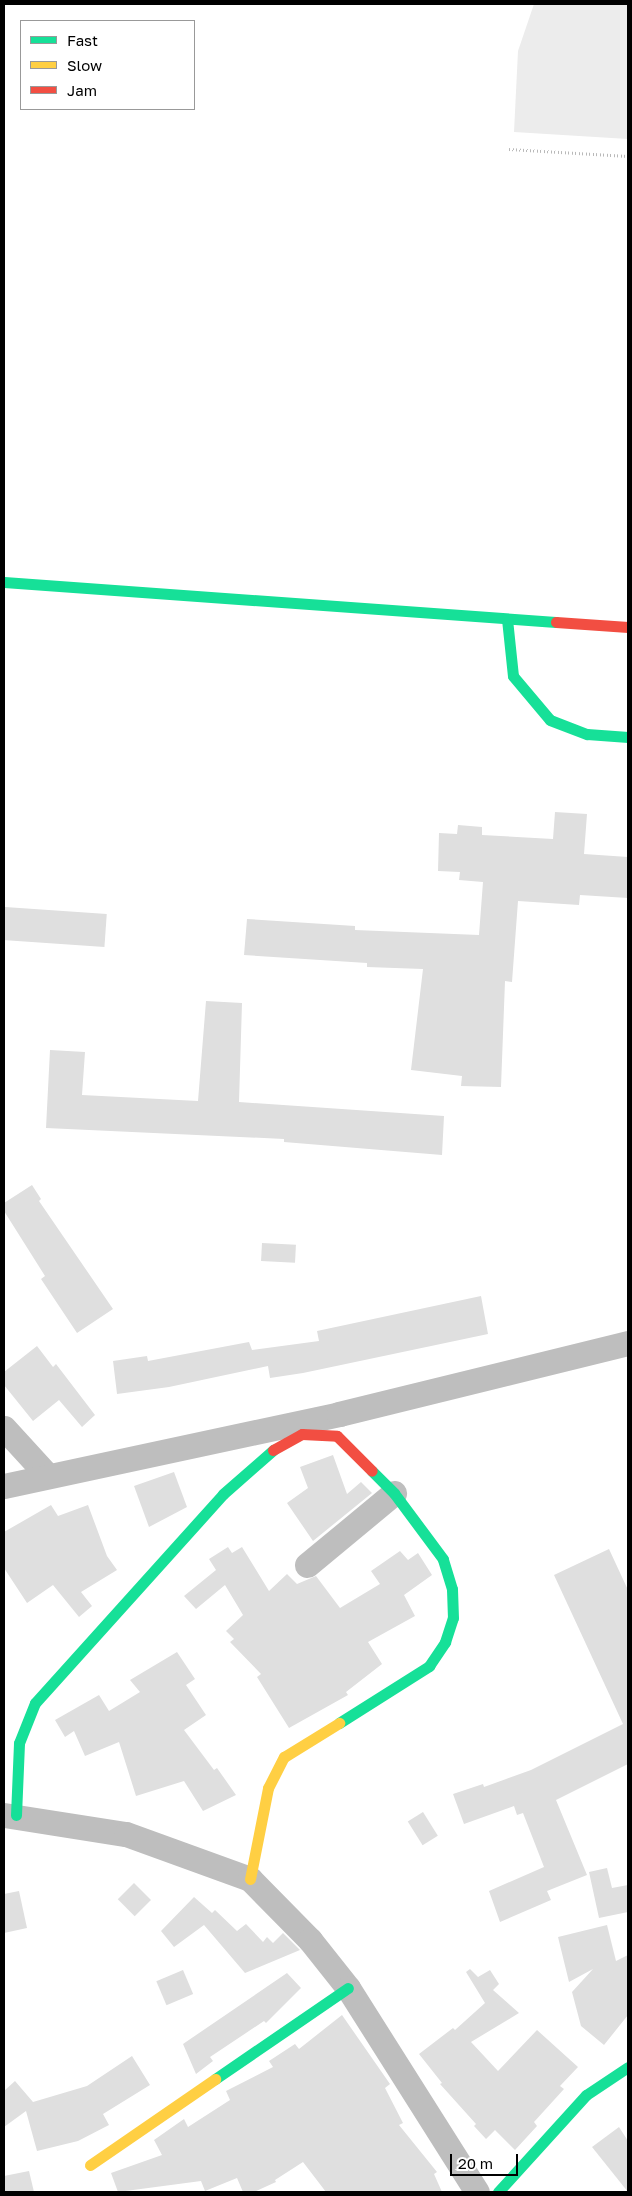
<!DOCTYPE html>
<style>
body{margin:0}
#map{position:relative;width:632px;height:2196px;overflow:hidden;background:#fff;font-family:"Golos Text",sans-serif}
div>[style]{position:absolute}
.green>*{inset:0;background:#ececec}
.building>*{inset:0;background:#dfdfdf;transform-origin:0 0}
.path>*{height:3px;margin-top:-1.5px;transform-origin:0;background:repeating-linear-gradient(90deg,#b9b9b9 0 1px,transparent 0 3.5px)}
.street>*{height:25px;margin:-12.5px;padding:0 12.5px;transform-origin:12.5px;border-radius:12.5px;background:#bebebe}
.fast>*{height:11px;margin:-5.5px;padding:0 5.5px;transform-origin:5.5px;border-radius:5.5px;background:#16e098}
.slow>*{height:11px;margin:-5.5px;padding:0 5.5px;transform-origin:5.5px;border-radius:5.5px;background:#ffcf43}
.jam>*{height:11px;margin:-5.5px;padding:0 5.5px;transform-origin:5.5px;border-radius:5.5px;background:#f24e42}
span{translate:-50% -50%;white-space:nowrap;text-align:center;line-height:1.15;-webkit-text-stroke:5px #fff;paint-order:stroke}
.frame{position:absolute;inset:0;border:5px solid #000;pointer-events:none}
.legend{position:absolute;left:20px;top:20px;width:175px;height:90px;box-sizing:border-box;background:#fff;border:1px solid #999;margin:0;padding:6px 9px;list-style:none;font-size:15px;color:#000}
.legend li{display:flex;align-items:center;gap:10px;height:25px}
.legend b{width:25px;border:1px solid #999}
.scale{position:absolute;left:450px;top:2154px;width:68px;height:22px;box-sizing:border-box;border:2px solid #000;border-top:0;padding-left:6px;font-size:15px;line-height:18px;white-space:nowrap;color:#000;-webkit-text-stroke:4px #fff;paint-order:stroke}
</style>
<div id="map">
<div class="green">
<div style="clip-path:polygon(534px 4px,628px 4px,628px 139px,514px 132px,518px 51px)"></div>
</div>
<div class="building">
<div style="clip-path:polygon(555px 812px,587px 814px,584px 854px,628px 857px,628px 898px,580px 895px,579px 905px,518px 901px,512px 982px,505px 981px,501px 1087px,461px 1086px,462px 1076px,411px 1070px,423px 969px,367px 967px,367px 963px,244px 955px,247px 919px,355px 926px,355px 930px,479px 935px,483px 882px,459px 880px,460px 872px,438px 871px,439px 833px,457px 834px,458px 825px,482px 827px,482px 835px,553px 839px)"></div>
<div style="left:5px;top:907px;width:102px;height:33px;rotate:4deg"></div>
<div style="clip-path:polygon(206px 1001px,242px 1003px,239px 1102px,444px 1116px,442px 1155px,284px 1142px,284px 1139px,46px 1128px,50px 1050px,85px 1052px,82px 1095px,198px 1101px)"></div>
<div style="clip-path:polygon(32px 1185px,41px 1199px,39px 1201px,113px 1309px,77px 1333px,41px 1279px,45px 1276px,4px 1211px,4px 1203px)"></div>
<div style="left:262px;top:1243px;width:34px;height:18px;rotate:3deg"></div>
<div style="clip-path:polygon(481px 1296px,488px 1334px,303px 1373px,270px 1378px,268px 1366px,169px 1387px,117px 1394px,113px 1361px,147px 1356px,148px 1361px,249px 1342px,252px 1350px,319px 1341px,317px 1331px)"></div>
<div style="clip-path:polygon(37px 1346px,53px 1367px,56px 1364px,95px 1415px,82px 1427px,59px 1400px,33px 1421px,4px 1385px,4px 1372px)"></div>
<div style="clip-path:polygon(333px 1455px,347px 1494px,361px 1482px,372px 1493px,313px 1541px,287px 1503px,308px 1488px,300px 1467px)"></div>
<div style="clip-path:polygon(174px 1472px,187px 1507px,149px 1527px,134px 1486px)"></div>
<div style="clip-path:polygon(51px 1505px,58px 1516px,88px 1505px,107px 1556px,117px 1570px,81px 1592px,92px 1606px,79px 1617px,53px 1585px,27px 1603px,4px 1568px,4px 1532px)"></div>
<div style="clip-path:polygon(228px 1547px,232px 1553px,242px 1547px,269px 1591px,287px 1574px,297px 1584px,316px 1576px,340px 1608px,380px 1584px,371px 1571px,400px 1551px,408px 1560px,418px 1553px,432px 1575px,404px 1595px,415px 1616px,368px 1642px,382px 1664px,346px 1692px,348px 1695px,289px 1728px,257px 1677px,261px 1674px,230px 1642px,234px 1639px,226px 1631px,243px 1615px,225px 1585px,196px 1609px,184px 1596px,216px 1570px,209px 1559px)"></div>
<div style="clip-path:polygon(609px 1549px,628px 1590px,628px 1764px,556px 1800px,587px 1875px,547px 1891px,551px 1900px,500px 1922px,489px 1891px,544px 1867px,523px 1813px,517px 1815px,514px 1806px,464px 1824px,453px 1794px,483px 1784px,484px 1787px,531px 1770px,623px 1724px,554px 1575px)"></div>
<div style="clip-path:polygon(177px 1652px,195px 1679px,186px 1685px,206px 1715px,184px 1730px,214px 1770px,217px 1768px,236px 1795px,203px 1811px,184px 1781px,136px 1796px,119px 1742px,85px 1756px,74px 1731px,65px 1737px,55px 1720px,99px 1695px,109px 1711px,140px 1692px,130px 1680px)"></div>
<div style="left:423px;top:1812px;width:28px;height:18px;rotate:58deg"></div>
<div style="clip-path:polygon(607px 1868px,612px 1888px,628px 1885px,628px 1912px,599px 1918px,589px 1872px)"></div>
<div style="left:134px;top:1883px;width:24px;height:23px;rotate:45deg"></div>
<div style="clip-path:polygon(19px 1891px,27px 1928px,4px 1933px,4px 1894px)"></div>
<div style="clip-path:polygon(194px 1897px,212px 1913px,215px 1910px,237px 1931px,246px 1924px,263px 1942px,267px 1937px,273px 1943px,283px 1933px,300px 1950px,245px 1973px,204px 1925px,174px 1947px,161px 1931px)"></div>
<div style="clip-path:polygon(607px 1925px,616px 1961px,628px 1955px,628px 2015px,604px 2045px,581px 2026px,572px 1992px,593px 1969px,569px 1982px,558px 1937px)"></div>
<div style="clip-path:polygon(470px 1969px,478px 1977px,490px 1970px,499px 1984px,493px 1990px,519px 2013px,471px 2042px,498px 2071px,537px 2030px,578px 2067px,560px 2086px,564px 2089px,534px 2122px,537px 2126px,515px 2150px,495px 2130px,486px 2139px,474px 2126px,476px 2124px,440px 2084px,442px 2083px,419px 2054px,453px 2028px,455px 2030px,485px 2003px,466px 1972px)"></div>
<div style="left:183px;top:1970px;width:26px;height:29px;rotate:67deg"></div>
<div style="clip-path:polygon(287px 1973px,301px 1988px,266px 2023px,264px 2021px,210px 2057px,213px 2061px,196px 2074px,183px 2044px)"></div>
<div style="clip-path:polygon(342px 2015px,390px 2084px,385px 2088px,403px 2123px,399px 2125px,437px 2172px,434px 2174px,442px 2192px,326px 2192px,303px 2162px,275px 2180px,276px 2182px,254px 2192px,243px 2192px,237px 2178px,205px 2191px,201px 2181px,118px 2192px,111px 2173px,162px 2155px,154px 2140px,184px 2119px,188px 2127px,230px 2100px,226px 2091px,273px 2067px,269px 2061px,295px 2044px,299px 2049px)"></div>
<div style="clip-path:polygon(132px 2056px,150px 2085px,103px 2114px,109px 2125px,78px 2141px,37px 2151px,26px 2111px,4px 2127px,4px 2091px,15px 2081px,33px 2102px,87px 2086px)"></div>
<div style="clip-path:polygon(619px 2127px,628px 2141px,628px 2192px,592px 2147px)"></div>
<div style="clip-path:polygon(29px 2171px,34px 2192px,4px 2192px,4px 2176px)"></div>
</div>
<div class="path">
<div style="left:509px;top:149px;width:119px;rotate:3.4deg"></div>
</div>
<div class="street">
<div style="left:4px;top:1428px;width:65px;rotate:47.5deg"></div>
<div style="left:4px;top:1486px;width:343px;rotate:-12.1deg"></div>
<div style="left:339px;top:1414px;width:298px;rotate:-13.8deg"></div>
<div style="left:307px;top:1565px;width:113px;rotate:-39.6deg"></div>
<div style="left:4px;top:1815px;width:123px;rotate:8.9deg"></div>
<div style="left:126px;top:1834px;width:132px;rotate:19.9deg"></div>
<div style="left:250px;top:1879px;width:86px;rotate:45.5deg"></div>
<div style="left:310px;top:1940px;width:61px;rotate:51.6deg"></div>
<div style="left:348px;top:1988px;width:241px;rotate:57.7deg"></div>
</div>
<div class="fast">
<div style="left:4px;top:582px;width:553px;rotate:4.14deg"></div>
<div style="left:507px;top:619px;width:57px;rotate:84deg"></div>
<div style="left:513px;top:676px;width:57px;rotate:49.9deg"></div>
<div style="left:550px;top:720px;width:40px;rotate:21deg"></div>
<div style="left:587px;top:734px;width:41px;rotate:4.2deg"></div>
<div style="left:339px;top:1723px;width:107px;rotate:-32.3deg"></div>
<div style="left:429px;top:1666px;width:29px;rotate:-56deg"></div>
<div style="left:445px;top:1642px;width:25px;rotate:-72deg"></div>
<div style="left:453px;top:1618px;width:29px;rotate:-92deg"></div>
<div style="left:452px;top:1589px;width:31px;rotate:-107deg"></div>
<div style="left:443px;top:1559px;width:82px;rotate:-126.6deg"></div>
<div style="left:394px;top:1493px;width:31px;rotate:-135deg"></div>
<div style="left:16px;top:1815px;width:72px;rotate:-87.6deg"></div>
<div style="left:19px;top:1743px;width:43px;rotate:-68.2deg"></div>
<div style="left:35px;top:1703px;width:281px;rotate:-48deg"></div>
<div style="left:223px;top:1494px;width:67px;rotate:-41.3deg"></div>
<div style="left:215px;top:2079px;width:161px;rotate:-34.4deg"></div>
<div style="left:498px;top:2192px;width:131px;rotate:-47.8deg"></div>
<div style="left:586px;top:2095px;width:50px;rotate:-33.7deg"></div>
</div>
<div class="slow">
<div style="left:250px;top:1879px;width:93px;rotate:-78.8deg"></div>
<div style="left:268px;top:1788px;width:35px;rotate:-63deg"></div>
<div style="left:284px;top:1757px;width:65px;rotate:-31.7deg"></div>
<div style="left:90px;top:2165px;width:152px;rotate:-34.5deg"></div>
</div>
<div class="jam">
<div style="left:556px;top:622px;width:72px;rotate:4deg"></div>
<div style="left:273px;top:1450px;width:33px;rotate:-29deg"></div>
<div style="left:302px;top:1434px;width:35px;rotate:3deg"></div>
<div style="left:337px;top:1436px;width:49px;rotate:45deg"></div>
</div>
<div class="frame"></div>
<ul class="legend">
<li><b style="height:6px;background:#16e098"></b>Fast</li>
<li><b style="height:6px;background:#ffcf43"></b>Slow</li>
<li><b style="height:6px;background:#f24e42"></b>Jam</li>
</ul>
<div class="scale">20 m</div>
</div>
